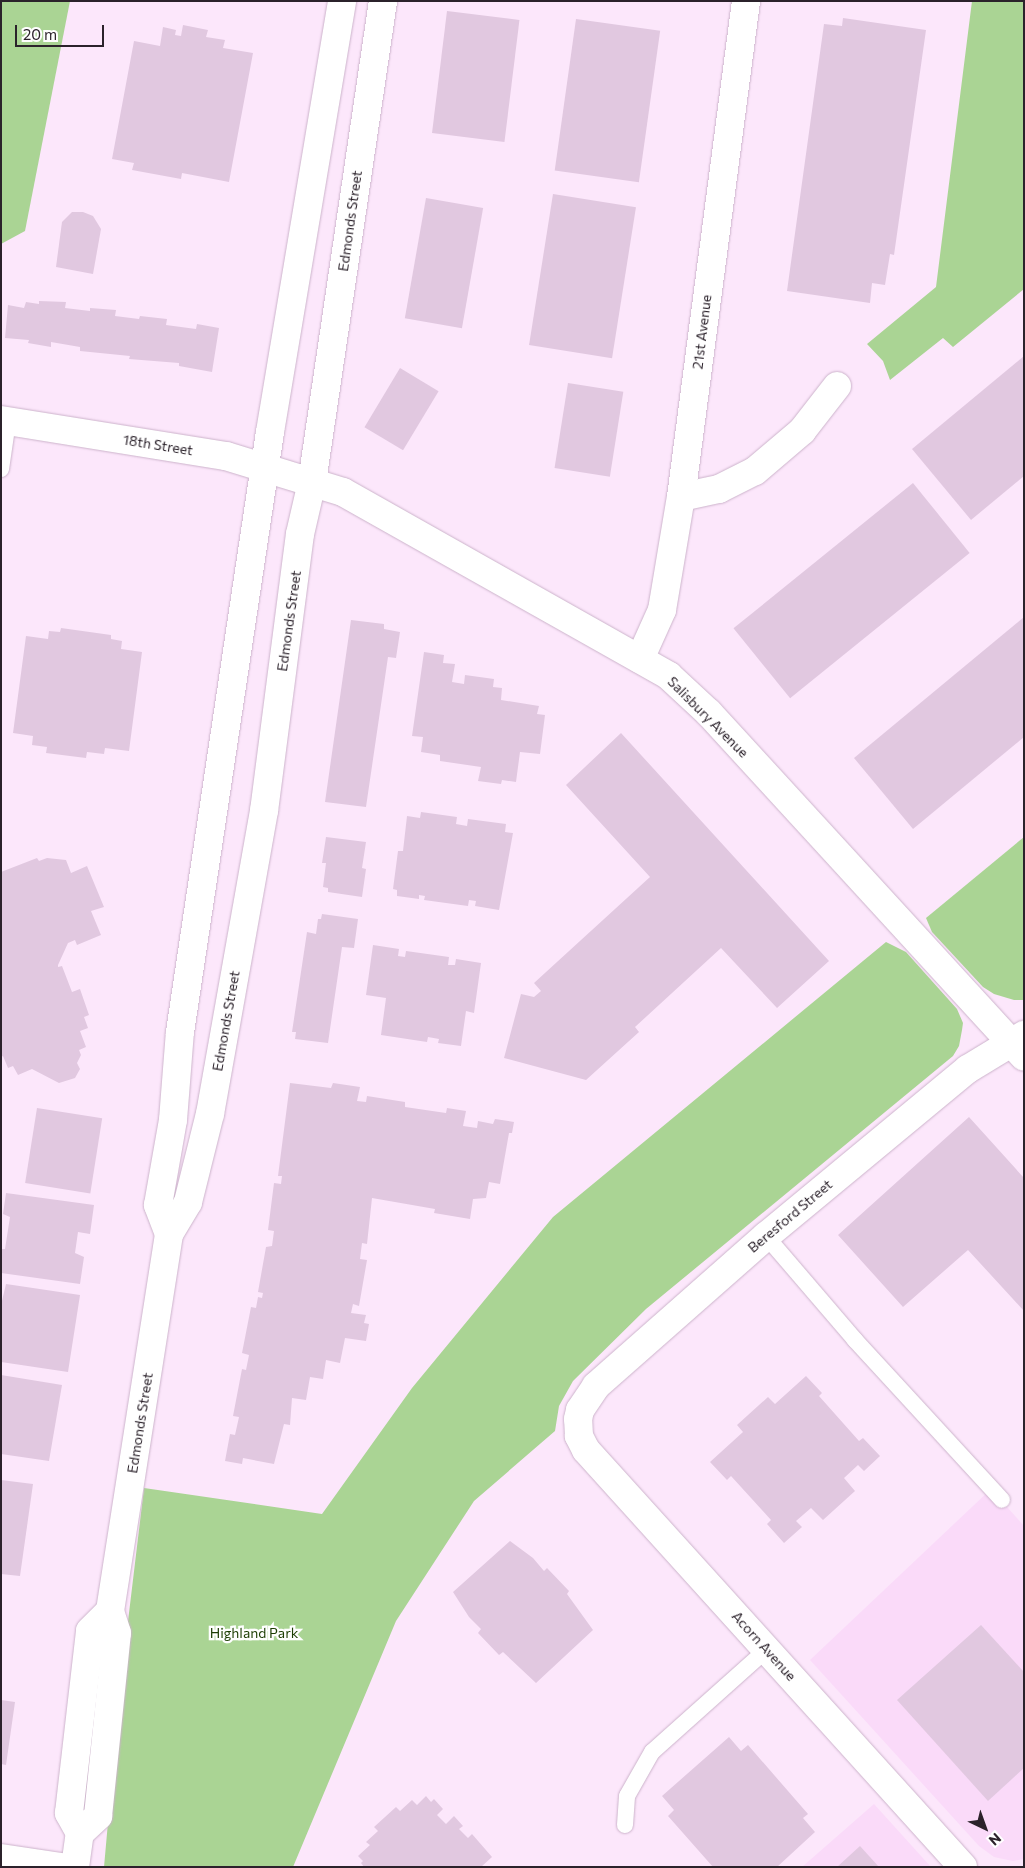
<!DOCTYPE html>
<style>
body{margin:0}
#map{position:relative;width:1025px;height:1868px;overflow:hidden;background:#fce7fb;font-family:Commissioner,sans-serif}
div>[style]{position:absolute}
.built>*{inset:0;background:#fadaf9}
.green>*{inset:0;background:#aad494}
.building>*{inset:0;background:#e1c8e0;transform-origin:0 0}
.roads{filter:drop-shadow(0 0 1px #ccb3cb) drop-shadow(0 0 1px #ccb3cb)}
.service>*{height:16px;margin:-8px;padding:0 8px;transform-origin:8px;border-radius:8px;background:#fff}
.minor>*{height:28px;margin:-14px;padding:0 14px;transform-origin:14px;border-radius:14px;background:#fff}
.tertiary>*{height:28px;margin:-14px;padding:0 14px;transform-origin:14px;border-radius:14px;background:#fff}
span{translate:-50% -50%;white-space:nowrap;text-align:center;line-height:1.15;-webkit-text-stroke:4.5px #fff;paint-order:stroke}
.street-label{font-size:14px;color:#2b222b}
.park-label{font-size:14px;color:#1c3d03}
.frame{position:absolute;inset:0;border:2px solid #2b222b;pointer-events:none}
.north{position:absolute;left:960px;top:1803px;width:50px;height:50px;-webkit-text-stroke:4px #fff;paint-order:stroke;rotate:138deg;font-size:14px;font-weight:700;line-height:20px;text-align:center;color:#2b222b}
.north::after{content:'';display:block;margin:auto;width:18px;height:22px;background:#2b222b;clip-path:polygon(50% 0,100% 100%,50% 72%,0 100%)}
.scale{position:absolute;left:15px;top:25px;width:89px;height:22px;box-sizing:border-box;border:2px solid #2b222b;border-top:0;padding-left:6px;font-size:15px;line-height:18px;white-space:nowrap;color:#2b222b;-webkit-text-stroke:4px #fff;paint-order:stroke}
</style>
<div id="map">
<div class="built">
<div style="clip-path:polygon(991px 1489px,1024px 1526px,1024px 1859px,1013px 1861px,994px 1857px,979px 1846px,810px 1660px)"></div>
<div style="clip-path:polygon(874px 1804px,931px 1867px,802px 1867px)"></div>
</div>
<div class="green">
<div style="clip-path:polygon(1px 1px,70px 1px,25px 231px,1px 244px)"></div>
<div style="clip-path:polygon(972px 1px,1024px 1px,1024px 289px,953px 347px,943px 338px,890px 380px,883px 361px,867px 344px,936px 287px)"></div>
<div style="clip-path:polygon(1024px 837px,1024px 1000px,1014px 1000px,994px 994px,983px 987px,932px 932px,926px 918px)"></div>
<div style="clip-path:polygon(886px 942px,906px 952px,957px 1009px,963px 1023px,962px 1030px,959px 1046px,953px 1056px,646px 1309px,573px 1381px,559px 1406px,555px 1431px,474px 1501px,396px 1621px,293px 1867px,104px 1867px,120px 1688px,144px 1488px,322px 1514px,412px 1388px,553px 1217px)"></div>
</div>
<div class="building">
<div style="left:447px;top:11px;width:73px;height:123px;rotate:7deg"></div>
<div style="clip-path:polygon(843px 18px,926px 30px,894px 255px,890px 254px,885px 285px,872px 283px,870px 303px,787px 291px,824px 24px,842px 26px)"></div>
<div style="left:576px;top:19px;width:85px;height:153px;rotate:8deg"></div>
<div style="clip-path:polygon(183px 25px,208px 30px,206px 37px,225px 40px,223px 48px,253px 53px,229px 182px,182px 173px,181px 179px,132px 170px,134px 163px,112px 159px,134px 41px,160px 46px,163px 27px,176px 30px,175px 35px,181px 36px)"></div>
<div style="left:553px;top:194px;width:84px;height:153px;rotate:9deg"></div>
<div style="left:426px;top:198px;width:58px;height:122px;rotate:10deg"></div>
<div style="clip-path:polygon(72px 212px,83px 212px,93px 216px,101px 229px,93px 274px,56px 267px,62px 222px)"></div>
<div style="clip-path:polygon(39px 301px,66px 302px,65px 308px,90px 311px,90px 308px,116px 310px,115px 316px,139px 319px,140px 316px,167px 319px,166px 325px,196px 329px,197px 324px,219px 328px,212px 372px,179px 366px,179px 363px,129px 359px,130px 356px,80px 351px,80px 347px,51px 342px,51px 347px,28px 343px,29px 340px,5px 338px,8px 305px,24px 308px,26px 302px,39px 304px)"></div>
<div style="clip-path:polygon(1024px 356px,1024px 476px,971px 520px,912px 449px)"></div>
<div style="left:400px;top:368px;width:45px;height:69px;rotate:31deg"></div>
<div style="left:568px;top:383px;width:56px;height:86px;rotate:9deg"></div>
<div style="left:913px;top:483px;width:90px;height:231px;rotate:51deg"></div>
<div style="clip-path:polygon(1024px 617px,1024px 737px,913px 829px,854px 758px)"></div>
<div style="clip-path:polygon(351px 620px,384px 624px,384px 629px,400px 632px,396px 658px,388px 657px,366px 807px,325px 802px)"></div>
<div style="clip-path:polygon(61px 628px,111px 635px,111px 639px,122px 641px,121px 649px,142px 652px,129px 751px,105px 748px,104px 754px,87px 752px,86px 758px,46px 753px,47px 747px,32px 745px,33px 736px,13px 733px,26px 636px,48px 639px,49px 631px,60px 632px)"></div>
<div style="clip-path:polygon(424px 652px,444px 655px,443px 663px,455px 664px,452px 682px,464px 684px,465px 675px,494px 679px,493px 687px,502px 688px,501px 700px,539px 706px,537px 714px,545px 715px,540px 754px,520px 752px,516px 782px,502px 780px,501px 784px,478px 781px,481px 767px,440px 761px,440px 755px,421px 752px,423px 737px,412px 736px)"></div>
<div style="clip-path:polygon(621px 733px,829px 961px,777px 1008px,721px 948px,635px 1027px,639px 1032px,586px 1080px,504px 1058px,521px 994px,534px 997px,541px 991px,534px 983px,650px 877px,566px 785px)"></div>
<div style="clip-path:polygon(421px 812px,457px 817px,456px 824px,467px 826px,468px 819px,506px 824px,505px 832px,513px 833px,499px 910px,475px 906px,476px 901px,469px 900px,468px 906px,424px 900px,425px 896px,419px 895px,419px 899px,397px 896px,397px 890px,393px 889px,398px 851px,403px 851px,407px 816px,420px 818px)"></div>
<div style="clip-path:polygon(326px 837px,366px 842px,362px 868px,366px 869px,362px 897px,328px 892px,328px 888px,323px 887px,326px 863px,322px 863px)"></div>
<div style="clip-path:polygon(37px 858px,39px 861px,47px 858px,66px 860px,71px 873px,87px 866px,104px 907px,91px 911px,101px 935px,77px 945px,75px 940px,68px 943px,58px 965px,58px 967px,62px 966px,72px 992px,80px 989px,89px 1015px,84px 1017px,88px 1028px,80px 1031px,86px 1047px,79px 1050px,81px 1055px,77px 1063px,80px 1069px,75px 1078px,59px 1083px,32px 1069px,18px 1075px,13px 1066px,8px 1068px,3px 1056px,1px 1057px,1px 872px)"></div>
<div style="clip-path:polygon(322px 914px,358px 919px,354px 948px,342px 947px,328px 1043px,295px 1039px,296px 1032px,292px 1032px,307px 932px,316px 934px,318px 919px,321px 919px)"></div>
<div style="clip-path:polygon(373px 945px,399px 949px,398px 956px,405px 957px,406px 951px,449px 957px,448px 965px,455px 965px,456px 959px,481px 963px,474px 1013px,466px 1011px,461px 1046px,438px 1043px,439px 1039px,428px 1037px,427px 1042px,381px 1035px,386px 998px,366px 995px)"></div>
<div style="clip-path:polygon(290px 1083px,331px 1088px,333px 1083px,360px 1087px,357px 1101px,366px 1102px,367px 1096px,405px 1102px,405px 1107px,446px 1113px,447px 1108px,466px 1111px,463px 1126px,477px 1128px,478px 1121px,493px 1124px,495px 1119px,514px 1122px,512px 1133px,509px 1133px,500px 1184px,489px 1182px,486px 1198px,473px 1199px,470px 1219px,434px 1213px,435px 1209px,372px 1198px,367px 1244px,362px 1243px,360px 1259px,367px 1260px,359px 1306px,353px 1304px,351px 1313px,366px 1315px,364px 1323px,369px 1324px,366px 1341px,345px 1338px,340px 1363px,326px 1360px,323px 1379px,310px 1377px,306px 1400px,292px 1398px,290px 1425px,284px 1424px,274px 1464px,243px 1458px,242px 1464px,225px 1461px,230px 1434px,235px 1435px,239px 1417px,233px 1416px,242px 1369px,246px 1370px,249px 1355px,242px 1353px,251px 1307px,256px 1308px,258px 1297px,262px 1298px,263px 1293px,258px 1292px,266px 1247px,272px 1246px,274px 1231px,268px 1230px,274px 1183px,281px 1184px,282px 1176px,278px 1176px)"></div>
<div style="left:37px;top:1108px;width:66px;height:76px;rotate:9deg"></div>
<div style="clip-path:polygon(969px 1117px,1024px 1178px,1024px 1311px,968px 1250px,903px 1307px,838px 1235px)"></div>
<div style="clip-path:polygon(6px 1193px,94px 1205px,90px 1234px,78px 1232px,75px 1253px,84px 1257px,80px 1284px,1px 1273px,1px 1249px,5px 1249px,10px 1217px,3px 1214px)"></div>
<div style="clip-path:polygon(6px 1284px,80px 1295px,68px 1372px,1px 1362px,1px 1305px)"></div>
<div style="clip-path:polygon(1px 1375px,62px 1385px,49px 1461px,1px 1454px)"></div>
<div style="clip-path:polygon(806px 1376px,822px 1393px,819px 1396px,859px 1441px,863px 1438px,880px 1456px,864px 1471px,858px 1465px,844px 1478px,855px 1491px,823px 1520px,811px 1508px,796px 1521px,802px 1527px,784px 1543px,767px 1524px,771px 1520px,731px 1476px,727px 1480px,710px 1462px,743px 1432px,737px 1425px,768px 1397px,775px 1404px)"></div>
<div style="clip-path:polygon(1px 1480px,33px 1484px,20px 1576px,1px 1574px)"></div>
<div style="clip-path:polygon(510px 1541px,533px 1558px,544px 1571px,547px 1568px,569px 1591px,567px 1594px,593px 1630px,536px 1683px,503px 1652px,499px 1655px,478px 1633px,481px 1629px,469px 1617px,453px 1592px)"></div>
<div style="clip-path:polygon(981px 1625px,1024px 1672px,1024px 1768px,988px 1801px,897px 1700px)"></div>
<div style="clip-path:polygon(1px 1700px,15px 1702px,6px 1765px,1px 1764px)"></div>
<div style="clip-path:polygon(729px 1737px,741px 1751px,748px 1745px,808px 1814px,803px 1818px,815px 1832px,777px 1867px,713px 1867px,668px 1816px,674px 1810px,662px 1796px)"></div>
<div style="clip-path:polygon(426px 1796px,431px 1802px,434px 1799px,443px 1809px,437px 1815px,446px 1824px,454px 1816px,463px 1826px,459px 1829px,468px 1838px,472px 1834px,492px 1857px,481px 1867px,364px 1867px,361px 1863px,363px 1861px,358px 1856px,370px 1845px,366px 1842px,378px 1831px,374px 1827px,396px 1807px,400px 1811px,412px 1800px,417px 1805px)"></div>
<div style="clip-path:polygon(860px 1846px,879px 1867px,837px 1867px)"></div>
</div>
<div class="roads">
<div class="service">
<div style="left:1px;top:469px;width:49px;rotate:-81.7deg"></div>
<div style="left:766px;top:1236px;width:137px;rotate:49.4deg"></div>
<div style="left:855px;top:1340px;width:217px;rotate:47.4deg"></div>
<div style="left:625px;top:1825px;width:29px;rotate:-86deg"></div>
<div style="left:627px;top:1796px;width:51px;rotate:-60.4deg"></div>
<div style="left:652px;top:1752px;width:154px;rotate:-41.8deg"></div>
</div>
<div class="minor">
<div style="left:1px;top:420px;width:228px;rotate:9.1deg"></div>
<div style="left:226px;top:456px;width:122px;rotate:17.1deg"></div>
<div style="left:343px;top:492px;width:374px;rotate:29.4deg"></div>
<div style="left:669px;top:676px;width:54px;rotate:42.8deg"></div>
<div style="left:709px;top:713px;width:466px;rotate:47.5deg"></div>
<div style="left:681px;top:497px;width:39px;rotate:-12deg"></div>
<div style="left:719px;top:489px;width:40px;rotate:-26.6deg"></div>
<div style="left:755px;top:471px;width:62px;rotate:-40.4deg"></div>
<div style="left:802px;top:431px;width:57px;rotate:-52.1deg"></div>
<div style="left:640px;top:659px;width:54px;rotate:-65.8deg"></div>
<div style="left:662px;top:610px;width:115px;rotate:-80.5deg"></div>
<div style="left:681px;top:497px;width:500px;rotate:-82.53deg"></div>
<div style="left:1px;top:1858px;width:61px;rotate:8.5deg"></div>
<div style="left:963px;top:1867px;width:562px;rotate:-132.12deg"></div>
<div style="left:586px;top:1450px;width:16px;rotate:-117deg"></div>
<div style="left:579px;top:1436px;width:17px;rotate:-93deg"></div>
<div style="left:578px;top:1419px;width:9px;rotate:-77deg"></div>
<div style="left:580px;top:1410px;width:29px;rotate:-56deg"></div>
<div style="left:596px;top:1386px;width:227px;rotate:-41.4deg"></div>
<div style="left:766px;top:1236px;width:262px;rotate:-39.6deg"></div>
<div style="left:968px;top:1069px;width:66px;rotate:-31.3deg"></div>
</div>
<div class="tertiary">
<div style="left:169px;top:1234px;width:31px;rotate:-111deg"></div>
<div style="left:158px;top:1205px;width:86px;rotate:-80deg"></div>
<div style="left:173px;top:1120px;width:88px;rotate:-85.5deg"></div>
<div style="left:180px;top:1032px;width:607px;rotate:-81.47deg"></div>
<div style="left:270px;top:432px;width:437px;rotate:-80.5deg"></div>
<div style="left:80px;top:1833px;width:23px;rotate:-119deg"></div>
<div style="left:69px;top:1813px;width:183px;rotate:-83.4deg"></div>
<div style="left:90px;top:1631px;width:28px;rotate:-45deg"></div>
<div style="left:75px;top:1867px;width:34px;rotate:-82deg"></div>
<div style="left:80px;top:1833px;width:25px;rotate:-43deg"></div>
<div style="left:98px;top:1816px;width:184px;rotate:-84.1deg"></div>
<div style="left:117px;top:1633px;width:23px;rotate:-108deg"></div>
<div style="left:110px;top:1611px;width:382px;rotate:-81.1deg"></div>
<div style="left:169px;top:1234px;width:37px;rotate:-59deg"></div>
<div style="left:188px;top:1202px;width:91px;rotate:-76deg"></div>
<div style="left:210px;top:1114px;width:308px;rotate:-79.9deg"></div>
<div style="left:264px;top:811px;width:279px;rotate:-82.6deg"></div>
<div style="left:300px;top:534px;width:53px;rotate:-77deg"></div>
<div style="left:312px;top:482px;width:486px;rotate:-81.6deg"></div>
</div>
</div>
<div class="street-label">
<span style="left:350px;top:221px;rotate:-82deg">Edmonds Street</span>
<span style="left:702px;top:332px;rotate:-83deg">21st Avenue</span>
<span style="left:158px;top:445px;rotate:9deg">18th Street</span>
<span style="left:289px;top:621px;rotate:-82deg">Edmonds Street</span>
<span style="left:708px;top:717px;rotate:45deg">Salisbury Avenue</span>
<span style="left:226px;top:1021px;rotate:-80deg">Edmonds Street</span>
<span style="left:790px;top:1216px;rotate:-40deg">Beresford Street</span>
<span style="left:140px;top:1423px;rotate:-81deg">Edmonds Street</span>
<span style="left:764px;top:1646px;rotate:48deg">Acorn Avenue</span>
</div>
<div class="park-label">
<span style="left:254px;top:1633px">Highland Park</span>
</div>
<div class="frame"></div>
<div class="north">N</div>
<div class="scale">20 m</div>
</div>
